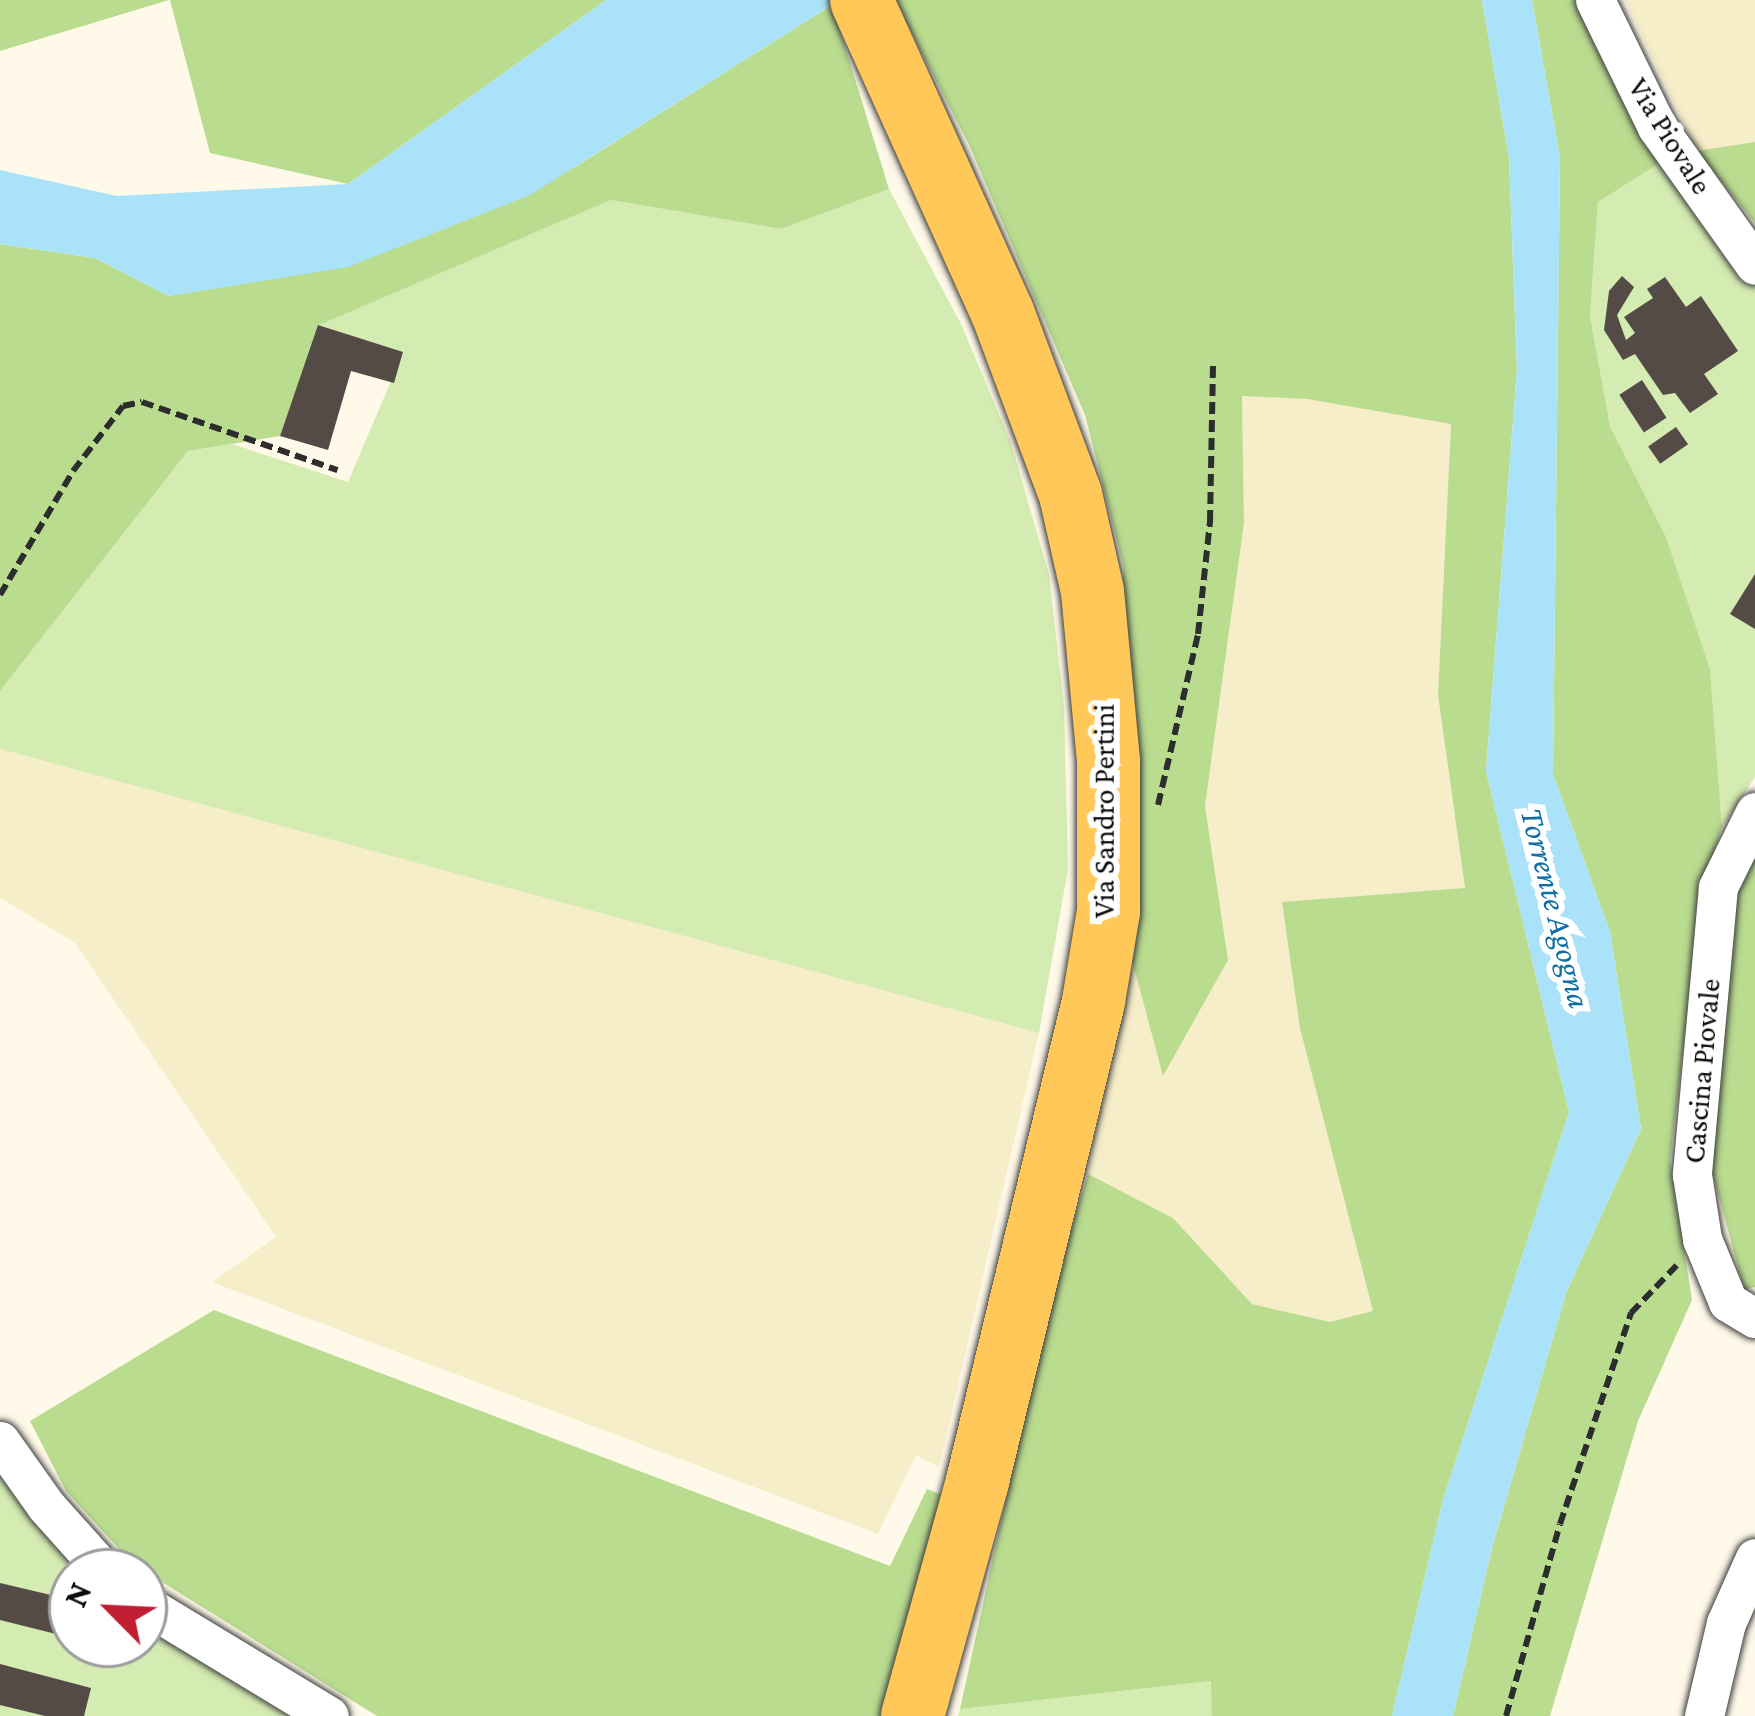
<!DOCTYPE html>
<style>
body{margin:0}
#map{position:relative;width:1755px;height:1716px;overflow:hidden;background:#fff9e9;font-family:"Crimson Pro",serif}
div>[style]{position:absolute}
.farmland>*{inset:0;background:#f6eec8}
.green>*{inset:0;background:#d4ebb1}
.forest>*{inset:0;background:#b9dc8f}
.water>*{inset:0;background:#aae3f9}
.building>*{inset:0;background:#544b47;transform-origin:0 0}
.path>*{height:6px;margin-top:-3px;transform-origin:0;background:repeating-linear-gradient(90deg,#2d2d2d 0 12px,transparent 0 18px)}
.roads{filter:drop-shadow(0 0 3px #3e3e3e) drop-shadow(0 0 3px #3e3e3e)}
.street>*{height:39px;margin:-19.5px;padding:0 19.5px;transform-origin:19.5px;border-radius:19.5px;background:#fff}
.primary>*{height:63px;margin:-31.5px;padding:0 31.5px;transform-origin:31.5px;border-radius:31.5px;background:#ffc859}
span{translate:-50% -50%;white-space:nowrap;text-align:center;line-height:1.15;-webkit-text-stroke:12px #fff;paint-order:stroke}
.street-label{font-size:30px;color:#0b0b0b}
.water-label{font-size:33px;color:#0f6fa2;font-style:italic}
.north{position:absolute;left:48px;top:1548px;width:120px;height:120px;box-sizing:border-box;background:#fff;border:3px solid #9d9d9d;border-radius:50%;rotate:294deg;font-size:33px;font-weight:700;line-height:48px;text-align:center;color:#0b0b0b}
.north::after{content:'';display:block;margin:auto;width:42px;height:54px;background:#c11d33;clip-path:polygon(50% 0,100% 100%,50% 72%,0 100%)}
</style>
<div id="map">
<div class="farmland">
<div style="clip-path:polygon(1625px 0,1755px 0,1755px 142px,1697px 151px)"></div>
<div style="clip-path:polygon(1242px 396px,1307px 399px,1451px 423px,1438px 695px,1465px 889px,1282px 903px,1304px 1040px,1373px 1312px,1330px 1322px,1252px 1304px,1173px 1218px,1088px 1174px,1128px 945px,1228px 960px,1205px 806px,1244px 523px)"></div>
<div style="clip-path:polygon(0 749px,1039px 1033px,939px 1467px,916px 1455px,878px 1534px,212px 1282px,276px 1237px,75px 943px,0 898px)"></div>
</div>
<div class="green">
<div style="clip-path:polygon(1666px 159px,1755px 278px,1755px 777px,1722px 827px,1710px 669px,1666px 537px,1610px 426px,1590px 316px,1598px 202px)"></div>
<div style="clip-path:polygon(889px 189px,961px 324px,1011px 443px,1049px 575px,1064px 706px,1068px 869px,1039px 1033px,0 749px,0 691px,188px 451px,232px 444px,348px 482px,403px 353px,318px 325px,611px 200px,781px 229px)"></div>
<div style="clip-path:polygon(0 1476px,77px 1572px,72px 1572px,72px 1644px,144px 1644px,144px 1627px,290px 1716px,0 1716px)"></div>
<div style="clip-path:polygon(1212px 1681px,1212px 1716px,958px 1716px,960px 1709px)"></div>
</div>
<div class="forest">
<div style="clip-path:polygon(0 0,169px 0,0 51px)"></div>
<div style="clip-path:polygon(170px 0,606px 0,348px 184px,210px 153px)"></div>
<div style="clip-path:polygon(895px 0,1482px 0,1509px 158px,1517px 369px,1486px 771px,1569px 1112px,1443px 1500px,1392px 1716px,1212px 1716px,1211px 1681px,960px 1709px,1050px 1298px,1088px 1174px,1173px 1218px,1252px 1304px,1330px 1322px,1373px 1311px,1300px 1028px,1282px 902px,1465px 888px,1438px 695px,1451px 424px,1307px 399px,1242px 396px,1244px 523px,1205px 806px,1228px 960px,1163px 1076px,1128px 945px,1123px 564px,1085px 415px,970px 147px)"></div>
<div style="clip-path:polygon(1532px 0,1581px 0,1666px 159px,1598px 202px,1590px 316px,1610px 426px,1666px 537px,1710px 669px,1722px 827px,1703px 884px,1670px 1161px,1692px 1300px,1638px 1421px,1550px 1716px,1453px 1716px,1492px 1548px,1566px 1293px,1641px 1129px,1610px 932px,1553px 774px,1560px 158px)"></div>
<div style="clip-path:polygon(832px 5px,889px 189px,781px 229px,611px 200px,319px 325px,280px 436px,188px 451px,0 691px,0 244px,95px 258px,169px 296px,575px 167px)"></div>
<div style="clip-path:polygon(1755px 142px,1755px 223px,1697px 151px)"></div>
<div style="clip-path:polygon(1755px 843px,1755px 1287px,1744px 1289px,1710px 1164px,1733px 899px)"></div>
<div style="clip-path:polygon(214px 1310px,890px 1566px,927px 1489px,947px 1497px,889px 1708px,881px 1716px,377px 1716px,133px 1564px,66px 1491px,30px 1421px)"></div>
</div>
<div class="water">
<div style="clip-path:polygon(606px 0,830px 0,832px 5px,530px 195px,348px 267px,169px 296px,95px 258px,0 244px,0 170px,117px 196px,348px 184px)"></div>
<div style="clip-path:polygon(1482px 0,1532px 0,1560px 158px,1553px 774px,1610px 932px,1641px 1129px,1566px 1293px,1492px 1548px,1453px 1716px,1392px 1716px,1443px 1500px,1569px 1112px,1486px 771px,1517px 369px,1509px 158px)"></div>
</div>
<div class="building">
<div style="clip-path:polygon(1622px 276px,1634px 287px,1617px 315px,1626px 340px,1635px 333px,1624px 317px,1653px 298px,1647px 289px,1665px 277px,1686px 307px,1701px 296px,1738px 351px,1704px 374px,1718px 394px,1690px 413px,1675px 393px,1663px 395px,1635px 354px,1623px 360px,1604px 330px,1609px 291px)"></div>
<div style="clip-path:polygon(318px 325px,403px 352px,394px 383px,351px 371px,328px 450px,280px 436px)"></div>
<div style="left:1642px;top:380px;width:45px;height:27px;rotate:57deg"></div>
<div style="left:1676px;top:427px;width:21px;height:34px;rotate:55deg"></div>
<div style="clip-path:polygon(1755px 574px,1755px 629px,1730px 614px)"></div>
<div style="clip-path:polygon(0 1583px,72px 1600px,72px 1638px,0 1620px)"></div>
<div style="clip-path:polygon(0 1664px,91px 1688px,84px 1716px,45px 1716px,0 1705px)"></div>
</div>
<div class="path">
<div style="left:0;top:595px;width:144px;rotate:-59.5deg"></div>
<div style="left:73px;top:471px;width:82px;rotate:-52.4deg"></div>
<div style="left:123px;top:406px;width:19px;rotate:-12deg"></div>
<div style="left:142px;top:402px;width:207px;rotate:19.2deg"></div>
<div style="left:1158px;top:805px;width:176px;rotate:-76.8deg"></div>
<div style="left:1198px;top:634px;width:113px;rotate:-83.9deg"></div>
<div style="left:1210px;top:522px;width:156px;rotate:-88.9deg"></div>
<div style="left:1506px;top:1716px;width:199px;rotate:-74.3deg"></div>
<div style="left:1560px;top:1524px;width:223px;rotate:-71.4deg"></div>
<div style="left:1631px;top:1313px;width:66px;rotate:-46.2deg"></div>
</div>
<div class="roads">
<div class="street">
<div style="left:1595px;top:0;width:141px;rotate:64deg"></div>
<div style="left:1657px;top:127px;width:169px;rotate:54.6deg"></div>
<div style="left:1755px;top:812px;width:84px;rotate:116.3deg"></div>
<div style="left:1718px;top:887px;width:289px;rotate:95.2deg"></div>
<div style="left:1692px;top:1175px;width:65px;rotate:81.1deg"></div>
<div style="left:1702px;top:1239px;width:68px;rotate:67.6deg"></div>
<div style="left:1728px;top:1302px;width:31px;rotate:31deg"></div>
<div style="left:0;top:1441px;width:80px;rotate:54.7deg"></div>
<div style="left:46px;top:1506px;width:89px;rotate:48.2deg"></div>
<div style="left:144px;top:1604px;width:216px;rotate:31.2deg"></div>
<div style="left:1704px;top:1716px;width:96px;rotate:-76.7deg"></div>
<div style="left:1726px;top:1623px;width:71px;rotate:-66deg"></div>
</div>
<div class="primary">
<div style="left:861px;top:0;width:342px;rotate:65.7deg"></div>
<div style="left:1002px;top:312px;width:194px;rotate:69.5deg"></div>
<div style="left:1070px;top:494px;width:99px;rotate:77.2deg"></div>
<div style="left:1092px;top:591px;width:171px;rotate:84.6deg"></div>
<div style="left:1108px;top:761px;width:150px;rotate:90deg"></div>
<div style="left:1108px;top:911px;width:91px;rotate:99.5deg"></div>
<div style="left:1093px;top:1001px;width:494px;rotate:103.6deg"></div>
<div style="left:977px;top:1481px;width:244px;rotate:105.5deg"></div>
</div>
</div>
<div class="street-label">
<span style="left:1670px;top:136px;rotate:58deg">Via Piovale</span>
<span style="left:1104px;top:811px;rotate:-90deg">Via Sandro Pertini</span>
<span style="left:1702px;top:1071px;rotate:-85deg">Cascina Piovale</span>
</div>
<div class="water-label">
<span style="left:1556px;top:908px;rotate:76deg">Torrente Agogna</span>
</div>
<div class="north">N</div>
</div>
